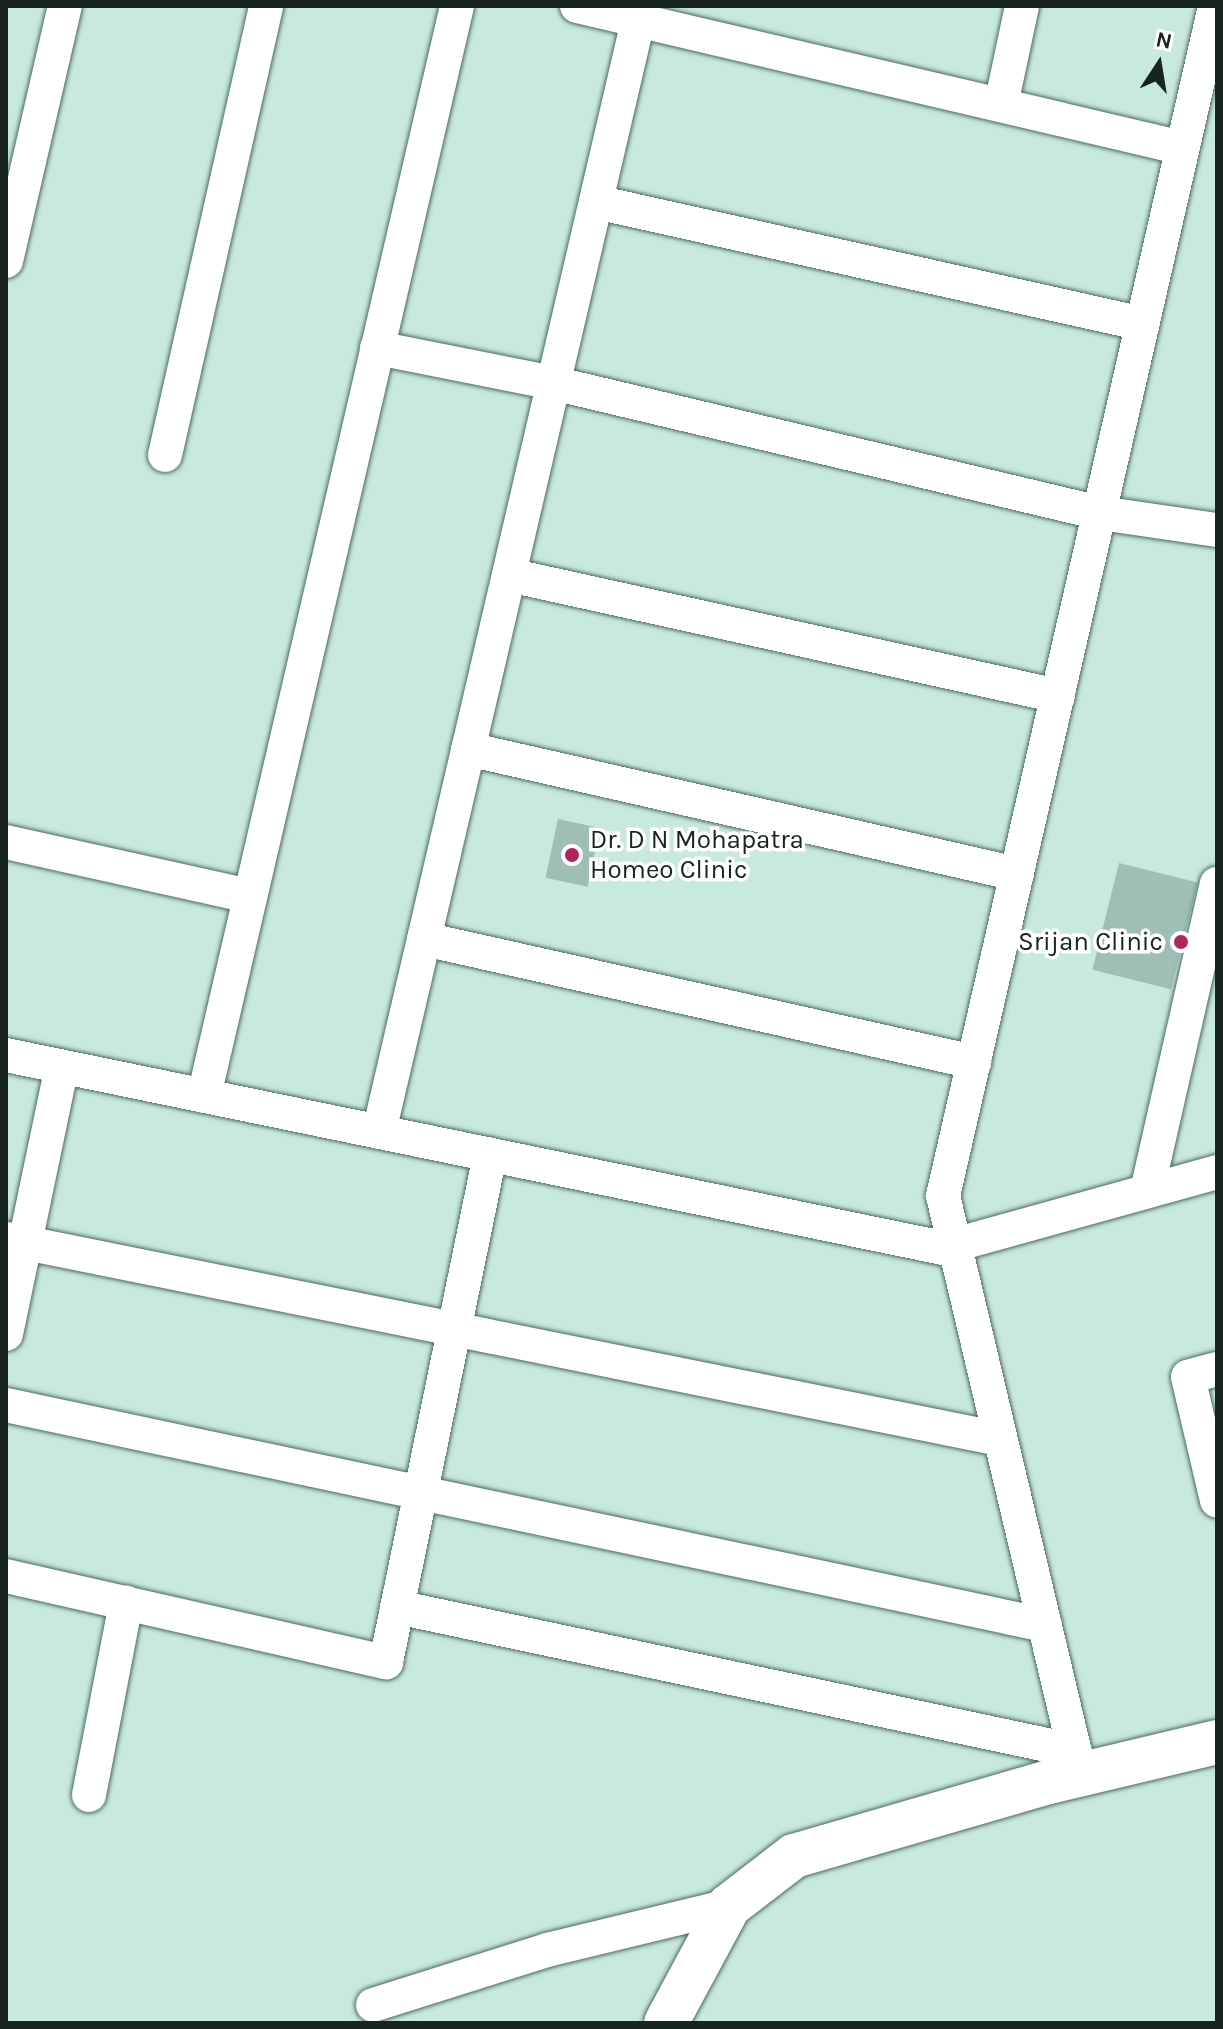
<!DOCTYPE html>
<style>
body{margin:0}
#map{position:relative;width:1223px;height:2029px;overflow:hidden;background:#c8e9e0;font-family:Karla,sans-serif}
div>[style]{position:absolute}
.building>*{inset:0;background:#9fbfb6;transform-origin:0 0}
.roads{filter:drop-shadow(0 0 2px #4c6962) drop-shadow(0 0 2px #4c6962)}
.street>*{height:34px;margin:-17px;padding:0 17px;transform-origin:17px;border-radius:17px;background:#fff}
.secondary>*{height:44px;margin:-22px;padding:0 22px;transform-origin:22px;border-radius:22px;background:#fff}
.dots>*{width:22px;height:22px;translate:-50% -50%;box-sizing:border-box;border:4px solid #fff;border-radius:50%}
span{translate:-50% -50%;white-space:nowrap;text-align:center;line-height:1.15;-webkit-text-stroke:7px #fff;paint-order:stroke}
.poi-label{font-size:26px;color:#182421}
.left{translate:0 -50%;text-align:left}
.right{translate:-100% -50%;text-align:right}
.frame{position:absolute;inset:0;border:8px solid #182421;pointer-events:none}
.north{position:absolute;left:1119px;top:24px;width:80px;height:80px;-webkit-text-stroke:6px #fff;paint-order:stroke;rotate:12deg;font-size:22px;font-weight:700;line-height:32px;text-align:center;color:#182421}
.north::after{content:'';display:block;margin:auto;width:28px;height:36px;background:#182421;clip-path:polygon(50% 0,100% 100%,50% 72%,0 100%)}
</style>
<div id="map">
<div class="building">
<div style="left:558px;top:819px;width:43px;height:60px;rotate:12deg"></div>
<div style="left:1119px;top:863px;width:81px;height:110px;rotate:14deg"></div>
</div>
<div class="roads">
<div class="street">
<div style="left:577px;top:6px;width:622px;rotate:13.19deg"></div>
<div style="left:1001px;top:105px;width:101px;rotate:-78deg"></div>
<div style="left:596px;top:202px;width:560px;rotate:12.57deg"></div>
<div style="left:6px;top:261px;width:262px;rotate:-77deg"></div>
<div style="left:377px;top:348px;width:179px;rotate:11.2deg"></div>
<div style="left:553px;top:383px;width:562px;rotate:13.37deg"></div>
<div style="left:1100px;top:513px;width:118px;rotate:8.3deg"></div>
<div style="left:165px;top:455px;width:460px;rotate:-77.3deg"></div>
<div style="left:509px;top:575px;width:562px;rotate:12.43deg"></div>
<div style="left:468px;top:749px;width:563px;rotate:12.83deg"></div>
<div style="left:6px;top:842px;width:250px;rotate:12.5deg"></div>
<div style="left:424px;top:939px;width:564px;rotate:12.61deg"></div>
<div style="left:6px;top:1055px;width:957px;rotate:11.64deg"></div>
<div style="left:943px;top:1248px;width:284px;rotate:-15.5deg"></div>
<div style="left:204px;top:1096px;width:1119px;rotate:-76.93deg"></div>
<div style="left:379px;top:1132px;width:1141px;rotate:-76.88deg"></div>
<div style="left:1147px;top:1191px;width:315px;rotate:-77.2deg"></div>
<div style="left:6px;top:1239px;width:1014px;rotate:11.38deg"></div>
<div style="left:6px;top:1334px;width:273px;rotate:-78.2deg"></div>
<div style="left:1217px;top:1369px;width:30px;rotate:165deg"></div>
<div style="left:1188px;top:1377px;width:127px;rotate:76.8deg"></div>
<div style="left:6px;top:1405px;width:1062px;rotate:11.96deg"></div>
<div style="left:6px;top:1576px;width:390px;rotate:12.8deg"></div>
<div style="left:386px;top:1662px;width:518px;rotate:-78.41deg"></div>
<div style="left:397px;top:1607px;width:693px;rotate:11.99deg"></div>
<div style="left:1080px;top:1774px;width:594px;rotate:-103.33deg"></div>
<div style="left:943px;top:1196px;width:1221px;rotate:-77.12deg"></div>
<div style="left:89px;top:1795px;width:196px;rotate:-79.1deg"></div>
<div style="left:373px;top:2005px;width:182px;rotate:-17.5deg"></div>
<div style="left:547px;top:1950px;width:187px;rotate:-13.6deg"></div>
</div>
<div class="secondary">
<div style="left:666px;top:2023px;width:133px;rotate:-61.7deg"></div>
<div style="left:729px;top:1906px;width:82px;rotate:-37.6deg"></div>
<div style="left:794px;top:1856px;width:266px;rotate:-16.2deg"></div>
<div style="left:1049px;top:1782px;width:173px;rotate:-13.4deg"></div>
</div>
</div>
<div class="dots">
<div style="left:572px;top:855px;background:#b2245c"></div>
<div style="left:1181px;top:942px;background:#b2245c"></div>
</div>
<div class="poi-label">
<span class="left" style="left:590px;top:855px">Dr. D N Mohapatra<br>Homeo Clinic</span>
<span class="right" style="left:1163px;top:942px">Srijan Clinic</span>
</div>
<div class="frame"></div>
<div class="north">N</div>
</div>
